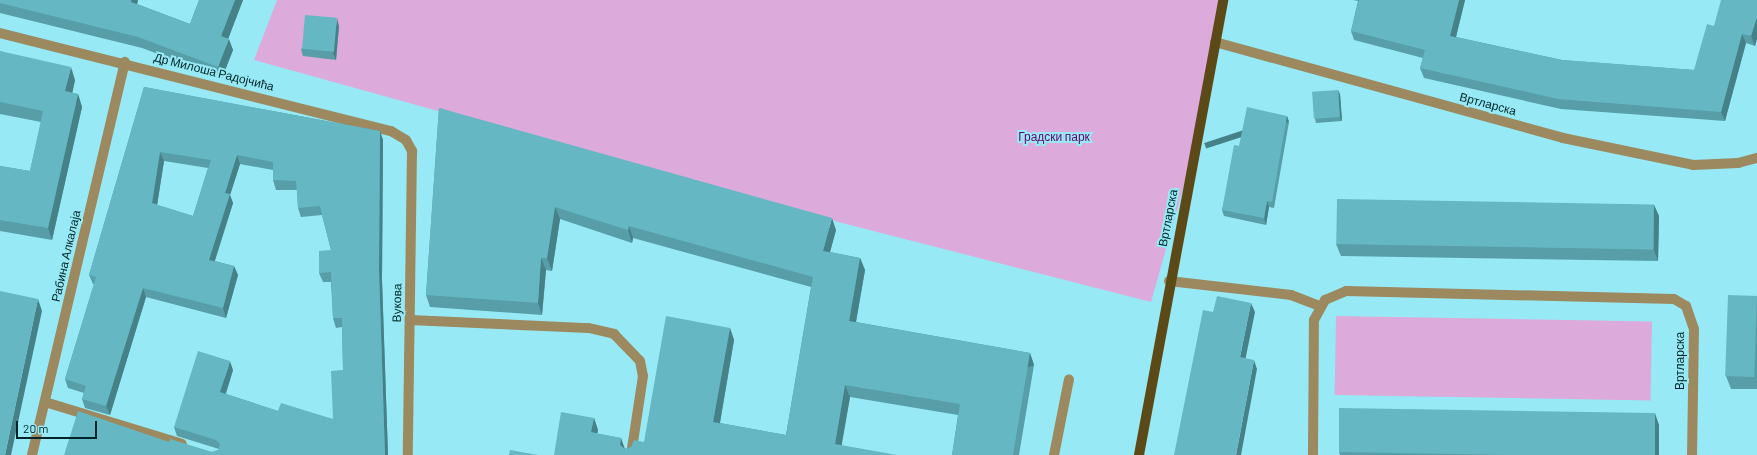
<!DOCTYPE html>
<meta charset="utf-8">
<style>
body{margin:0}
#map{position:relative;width:1757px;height:455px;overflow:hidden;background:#97eaf5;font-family:Barlow,sans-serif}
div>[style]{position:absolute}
.green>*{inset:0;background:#ddaadc;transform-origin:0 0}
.minor>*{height:10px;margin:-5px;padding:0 5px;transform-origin:5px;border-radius:5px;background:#9c895f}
.major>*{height:10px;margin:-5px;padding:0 5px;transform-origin:5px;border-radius:5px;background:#5c4918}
.wall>*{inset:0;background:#579ea8}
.shaded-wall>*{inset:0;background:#478188;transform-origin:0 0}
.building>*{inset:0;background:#65b8c3;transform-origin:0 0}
span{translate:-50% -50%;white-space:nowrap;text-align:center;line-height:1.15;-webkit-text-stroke:4px #97eaf5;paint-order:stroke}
.street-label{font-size:12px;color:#002529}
.park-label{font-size:12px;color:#68016b}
.scale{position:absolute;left:16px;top:421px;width:81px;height:18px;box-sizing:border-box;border:2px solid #002529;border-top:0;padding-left:5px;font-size:12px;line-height:14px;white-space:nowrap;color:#002529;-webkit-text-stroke:3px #97eaf5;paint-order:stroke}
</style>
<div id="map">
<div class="green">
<div style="clip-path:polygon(277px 0,1223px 0,1198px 136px,1151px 302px,846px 224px,254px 60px)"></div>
<div style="left:1336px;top:316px;width:316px;height:79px;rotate:1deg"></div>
</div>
<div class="minor">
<div style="left:0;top:33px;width:403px;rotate:14.1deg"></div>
<div style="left:391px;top:131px;width:17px;rotate:31deg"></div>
<div style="left:406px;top:140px;width:13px;rotate:61deg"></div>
<div style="left:412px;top:151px;width:304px;rotate:90.8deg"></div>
<div style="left:1215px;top:42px;width:361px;rotate:15.4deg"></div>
<div style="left:1563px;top:138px;width:133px;rotate:11.7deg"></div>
<div style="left:1693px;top:165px;width:45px;rotate:-2.5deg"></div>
<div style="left:1738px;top:163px;width:20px;rotate:-15deg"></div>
<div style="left:1169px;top:281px;width:123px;rotate:6.5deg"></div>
<div style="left:1291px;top:295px;width:31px;rotate:21deg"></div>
<div style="left:410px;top:320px;width:179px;rotate:2.6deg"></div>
<div style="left:589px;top:328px;width:26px;rotate:13deg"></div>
<div style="left:614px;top:334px;width:37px;rotate:46deg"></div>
<div style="left:640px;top:361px;width:15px;rotate:79deg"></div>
<div style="left:643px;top:376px;width:80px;rotate:98.6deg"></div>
<div style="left:45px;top:402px;width:143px;rotate:17deg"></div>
<div style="left:32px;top:455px;width:404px;rotate:-76.7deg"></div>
<div style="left:1054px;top:455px;width:77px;rotate:-78.8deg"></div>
<div style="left:1313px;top:455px;width:135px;rotate:-89.6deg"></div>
<div style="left:1314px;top:320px;width:23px;rotate:-61deg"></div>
<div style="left:1325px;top:300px;width:23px;rotate:-23deg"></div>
<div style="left:1346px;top:291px;width:328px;rotate:1.4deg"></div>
<div style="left:1674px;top:299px;width:14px;rotate:30deg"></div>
<div style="left:1686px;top:306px;width:24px;rotate:71deg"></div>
<div style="left:1694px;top:329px;width:126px;rotate:90.9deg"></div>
</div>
<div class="major">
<div style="left:1139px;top:455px;width:463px;rotate:-79.5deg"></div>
</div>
<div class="wall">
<div style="clip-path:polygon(0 0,138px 0,137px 4px,190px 24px,199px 0,243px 0,228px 39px,233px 50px,222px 78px,142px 48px,0 13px)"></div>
<div style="clip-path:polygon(1353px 0,1465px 0,1456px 37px,1562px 60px,1694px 70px,1714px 26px,1757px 0,1755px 46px,1746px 43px,1725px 121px,1561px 109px,1424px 78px,1420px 68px,1423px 58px,1354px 40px,1351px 31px,1358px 1px)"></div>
<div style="clip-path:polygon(339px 26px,336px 60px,303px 56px,301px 49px)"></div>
<div style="clip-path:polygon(0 51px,75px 80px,72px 93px,78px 94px,82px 107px,52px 240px,0 231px,0 166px,30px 171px,41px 122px,0 114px)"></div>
<div style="clip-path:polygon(evenodd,144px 87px,380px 131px,383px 140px,382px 280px,388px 455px,64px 455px,169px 442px,212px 452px,218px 450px,219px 449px,177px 436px,174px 427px,233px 370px,226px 394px,278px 411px,333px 419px,343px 370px,342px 327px,336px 328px,333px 318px,331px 282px,323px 282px,319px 273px,331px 250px,322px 215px,301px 217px,298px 208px,297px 190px,276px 190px,273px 180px,273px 170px,240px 164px,230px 195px,233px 203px,215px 261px,234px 266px,238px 275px,226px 318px,146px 297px,110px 415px,85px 408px,82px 399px,84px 393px,68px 388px,65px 379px,94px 284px,93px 284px,89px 275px,144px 87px,164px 161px,208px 168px,193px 216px,157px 205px,164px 161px)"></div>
<div style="clip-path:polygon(1340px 94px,1342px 121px,1316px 123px,1315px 119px)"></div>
<div style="clip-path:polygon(439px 108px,836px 230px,830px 252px,860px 258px,865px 270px,856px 322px,1030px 353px,1034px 365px,1019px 455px,952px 455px,958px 415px,850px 397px,841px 446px,554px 455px,594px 418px,598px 430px,597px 434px,621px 438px,625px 449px,644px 442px,730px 328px,734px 340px,720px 423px,786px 435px,811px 287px,633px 238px,632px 243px,560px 219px,552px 271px,546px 270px,542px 315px,430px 307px,426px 295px)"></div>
<div style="clip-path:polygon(1287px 116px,1289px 122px,1274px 208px,1269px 207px,1266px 225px,1224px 216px,1222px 210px,1239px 146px)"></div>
<div style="clip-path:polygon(1654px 205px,1659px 216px,1658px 261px,1341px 256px,1336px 244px)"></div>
<div style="clip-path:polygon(1757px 296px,1757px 389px,1731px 389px,1726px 376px)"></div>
<div style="clip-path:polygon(1659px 425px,1659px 455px,1340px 455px,1339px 452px)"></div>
</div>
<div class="shaded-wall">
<div style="clip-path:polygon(131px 0,138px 0,135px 13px,131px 2px)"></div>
<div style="clip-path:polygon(235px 0,243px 0,225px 47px,221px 36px)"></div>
<div style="clip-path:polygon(1459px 0,1465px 0,1454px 45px,1450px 36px)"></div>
<div style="clip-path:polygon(1757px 17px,1757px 39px,1755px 46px,1751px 36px)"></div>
<div style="clip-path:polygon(337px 18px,339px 26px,336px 60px,333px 53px)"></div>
<div style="clip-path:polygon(1742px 34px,1746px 43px,1725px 121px,1721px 112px)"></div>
<div style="clip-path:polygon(229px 39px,233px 50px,222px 78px,218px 67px)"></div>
<div style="clip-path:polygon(71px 67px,75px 80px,70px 104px,65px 91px)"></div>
<div style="clip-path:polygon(1338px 90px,1340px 94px,1342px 121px,1340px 117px)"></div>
<div style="clip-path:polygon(78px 94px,82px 107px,52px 240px,48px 228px)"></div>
<div style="left:1287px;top:116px;width:6px;height:87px;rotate:72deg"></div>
<div style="clip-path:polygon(380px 131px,383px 140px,382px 280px,388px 455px,385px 455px,379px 271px)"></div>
<div style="clip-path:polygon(160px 152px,164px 161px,156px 212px,152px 203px)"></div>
<div style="clip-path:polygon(237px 155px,240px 164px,230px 195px,233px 203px,212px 269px,209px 260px,225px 193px)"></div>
<div style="clip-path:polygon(1267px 201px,1269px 207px,1266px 225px,1264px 218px)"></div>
<div style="clip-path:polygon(1654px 205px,1659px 216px,1658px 261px,1654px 250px)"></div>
<div style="clip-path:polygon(555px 207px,560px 219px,552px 271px,547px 258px)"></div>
<div style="clip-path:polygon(832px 218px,836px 230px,827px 263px,823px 251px)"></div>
<div style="clip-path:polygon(629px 226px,633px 238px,632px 243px,628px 230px)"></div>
<div style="clip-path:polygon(541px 258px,546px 270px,542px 315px,538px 303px)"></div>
<div style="clip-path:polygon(860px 258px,865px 270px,854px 333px,849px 321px)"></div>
<div style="clip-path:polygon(234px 266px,238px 275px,226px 318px,223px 308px)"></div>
<div style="clip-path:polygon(143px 288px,146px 297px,110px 415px,106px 406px)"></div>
<div style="clip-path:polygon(38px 299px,42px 311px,11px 455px,5px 455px)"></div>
<div style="clip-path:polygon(1251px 303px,1255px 312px,1244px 366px,1240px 357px)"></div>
<div style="clip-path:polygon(730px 328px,734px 340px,718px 434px,713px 422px)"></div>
<div style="left:1030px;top:353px;width:13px;height:103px;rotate:72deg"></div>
<div style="clip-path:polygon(1254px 360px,1257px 369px,1241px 455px,1236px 455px)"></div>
<div style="clip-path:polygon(230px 361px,233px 370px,223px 401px,220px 392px)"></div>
<div style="clip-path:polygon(845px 385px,850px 397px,840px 455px,835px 444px)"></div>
<div style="clip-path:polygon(1655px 413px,1659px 425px,1659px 455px,1655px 455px)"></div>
<div style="clip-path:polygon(594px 418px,598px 430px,595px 445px,591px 432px)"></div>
<div style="clip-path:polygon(621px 438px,625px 450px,620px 445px)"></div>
</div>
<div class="building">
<div style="clip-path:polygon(0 0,131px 0,131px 2px,190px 24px,199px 0,235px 0,221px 36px,229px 39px,218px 67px,138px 37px,0 3px)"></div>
<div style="clip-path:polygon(1359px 0,1459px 0,1450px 36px,1562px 60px,1694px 70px,1707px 24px,1714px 26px,1721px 0,1757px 0,1757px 17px,1751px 36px,1742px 34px,1721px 112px,1558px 99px,1420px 68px,1425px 50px,1351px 31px)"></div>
<div style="left:305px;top:15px;width:32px;height:34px;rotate:5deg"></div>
<div style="clip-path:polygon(0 51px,71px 67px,65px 91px,78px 94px,48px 228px,0 220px,0 166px,30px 171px,43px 111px,0 102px)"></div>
<div style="clip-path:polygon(evenodd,144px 87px,380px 131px,379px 271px,385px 455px,64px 455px,78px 411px,169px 442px,170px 439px,212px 452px,218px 450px,220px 444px,216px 440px,174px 427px,198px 351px,230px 361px,220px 392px,278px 411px,281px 403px,333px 419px,331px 371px,343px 370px,342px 318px,333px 318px,331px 272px,319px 273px,319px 251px,331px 250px,320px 206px,298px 208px,296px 181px,273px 180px,273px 162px,237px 155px,225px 193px,230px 194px,209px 260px,234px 266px,223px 308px,143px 288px,106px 406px,82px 399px,86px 386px,65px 379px,96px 277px,89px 275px,144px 87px,160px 152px,211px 160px,193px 216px,152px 203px,160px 152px)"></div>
<div style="left:1338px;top:90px;width:27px;height:26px;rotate:86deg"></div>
<div style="clip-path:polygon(1247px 107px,1287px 116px,1272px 202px,1267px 201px,1264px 218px,1222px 210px,1234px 145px,1239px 146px)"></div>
<div style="clip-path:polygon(439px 108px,832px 218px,823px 251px,860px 258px,849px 321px,1030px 353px,1013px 455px,952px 455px,960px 404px,845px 385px,835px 444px,897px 455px,554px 455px,561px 412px,594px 418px,591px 432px,621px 438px,620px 445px,625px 449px,631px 447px,634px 440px,644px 442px,666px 316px,730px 328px,713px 422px,786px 435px,813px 277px,629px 226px,628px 230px,555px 207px,547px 258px,541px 258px,538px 303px,426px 295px)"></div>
<div style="left:1337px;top:199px;width:317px;height:45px;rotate:1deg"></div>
<div style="clip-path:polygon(0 291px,38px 299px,5px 455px,0 455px)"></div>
<div style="left:1728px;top:295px;width:29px;height:81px;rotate:2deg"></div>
<div style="clip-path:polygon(1217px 296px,1251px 303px,1240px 357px,1254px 360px,1236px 455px,1174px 455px,1203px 310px,1213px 312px)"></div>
<div style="clip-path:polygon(1339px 408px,1655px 413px,1655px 455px,1511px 455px,1339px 452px)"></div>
<div style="clip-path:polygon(510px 450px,538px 455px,509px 455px)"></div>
</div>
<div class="street-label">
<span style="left:214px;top:72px;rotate:14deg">Др Милоша Радојчића</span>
<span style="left:1488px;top:104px;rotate:15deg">Вртларска</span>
<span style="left:1168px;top:218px;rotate:-79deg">Вртларска</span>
<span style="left:66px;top:256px;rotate:-77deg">Рабина Алкалаја</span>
<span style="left:397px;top:303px;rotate:-89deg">Вукова</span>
<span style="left:1680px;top:361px;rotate:-90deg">Вртларска</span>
</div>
<div class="park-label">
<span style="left:1054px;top:137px">Градски парк</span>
</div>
<div class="scale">20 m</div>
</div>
